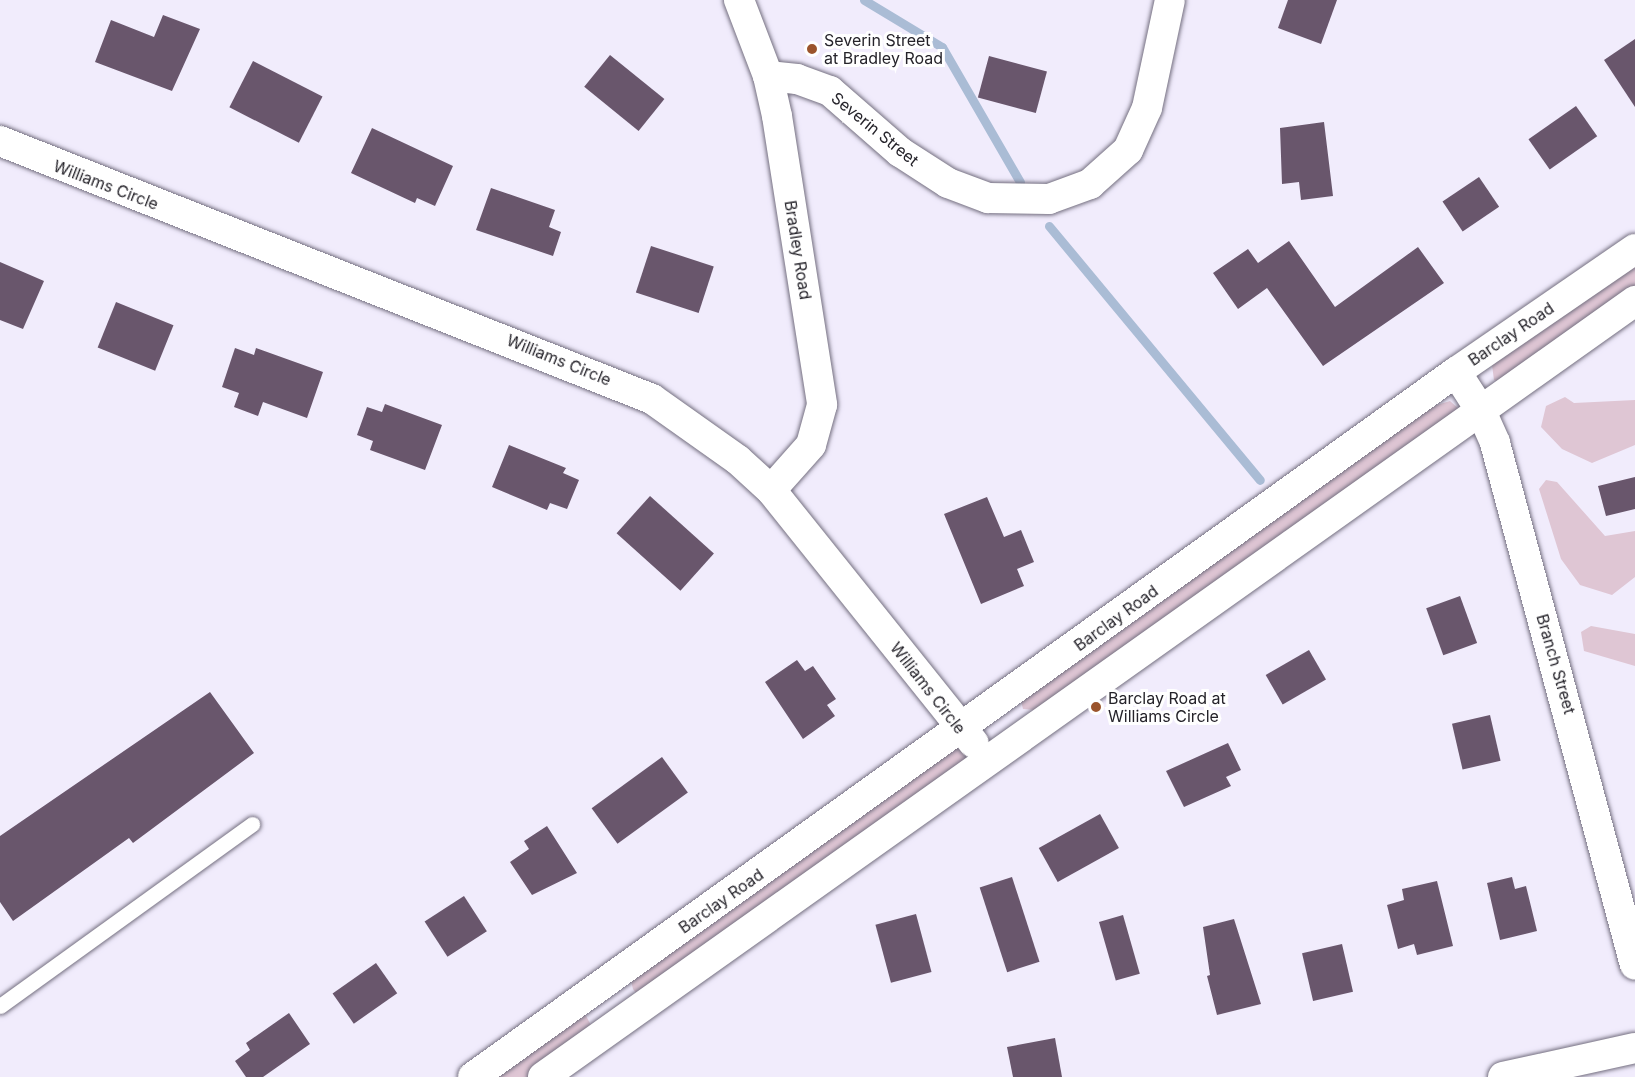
<!DOCTYPE html>
<style>
body{margin:0}
#map{position:relative;width:1635px;height:1077px;overflow:hidden;background:#f1ecfc;font-family:Inter,sans-serif}
div>[style]{position:absolute}
.green>*{inset:0;background:#dfc6d4}
.stream>*{height:9px;margin:-4.5px;padding:0 4.5px;transform-origin:4.5px;border-radius:4.5px;background:#aabcd5}
.building>*{inset:0;background:#69566c;transform-origin:0 0}
.roads{filter:drop-shadow(0 0 2px #746f80) drop-shadow(0 0 2px #746f80)}
.lane>*{height:15px;margin:-7.5px;padding:0 7.5px;transform-origin:7.5px;border-radius:7.5px;background:#fff}
.street>*{height:30px;margin:-15px;padding:0 15px;transform-origin:15px;border-radius:15px;background:#fff}
.dots>*{width:16px;height:16px;translate:-50% -50%;box-sizing:border-box;border:3px solid #fff;border-radius:50%}
span{translate:-50% -50%;white-space:nowrap;text-align:center;line-height:1.15;-webkit-text-stroke:6px #fff;paint-order:stroke}
.poi-label{font-size:16px;color:#25232a}
.left{translate:0 -50%;text-align:left}
.street-label{font-size:16px;color:#25232a}
</style>
<div id="map">
<div class="green">
<div style="clip-path:polygon(1635px 259px,1635px 289px,1499px 382px,1494px 380px,1492px 365px)"></div>
<div style="clip-path:polygon(1565px 397px,1574px 403px,1635px 400px,1635px 445px,1592px 463px,1562px 449px,1541px 427px,1546px 406px)"></div>
<div style="clip-path:polygon(1450px 401px,1460px 410px,1036px 710px,1023px 709px,1021px 701px,1430px 407px)"></div>
<div style="clip-path:polygon(1546px 480px,1557px 482px,1605px 536px,1635px 531px,1635px 577px,1612px 595px,1580px 585px,1561px 559px,1539px 489px)"></div>
<div style="clip-path:polygon(1591px 626px,1635px 634px,1635px 666px,1584px 651px,1581px 632px)"></div>
<div style="clip-path:polygon(958px 743px,969px 757px,636px 993px,633px 989px,631px 981px)"></div>
<div style="clip-path:polygon(585px 1014px,593px 1029px,530px 1077px,492px 1077px)"></div>
</div>
<div class="stream">
<div style="left:864px;top:0;width:91px;rotate:31.1deg"></div>
<div style="left:942px;top:47px;width:156px;rotate:60deg"></div>
<div style="left:1049px;top:226px;width:330px;rotate:50.3deg"></div>
</div>
<div class="building">
<div style="clip-path:polygon(1288px 0,1337px 0,1321px 44px,1278px 28px)"></div>
<div style="clip-path:polygon(163px 15px,200px 29px,172px 91px,95px 62px,111px 20px,154px 37px)"></div>
<div style="clip-path:polygon(1635px 39px,1635px 107px,1604px 60px)"></div>
<div style="left:610px;top:55px;width:70px;height:41px;rotate:39deg"></div>
<div style="left:989px;top:56px;width:60px;height:43px;rotate:15deg"></div>
<div style="left:253px;top:61px;width:78px;height:52px;rotate:27deg"></div>
<div style="left:1576px;top:106px;width:37px;height:58px;rotate:55deg"></div>
<div style="clip-path:polygon(1324px 122px,1333px 196px,1301px 200px,1299px 182px,1282px 184px,1280px 128px)"></div>
<div style="clip-path:polygon(372px 128px,453px 166px,435px 206px,417px 198px,415px 203px,351px 173px)"></div>
<div style="left:1479px;top:177px;width:36px;height:44px;rotate:56deg"></div>
<div style="clip-path:polygon(491px 188px,555px 210px,549px 227px,561px 232px,553px 256px,476px 230px)"></div>
<div style="clip-path:polygon(1289px 241px,1335px 307px,1418px 247px,1444px 283px,1323px 366px,1267px 288px,1238px 309px,1213px 273px,1248px 249px,1258px 263px)"></div>
<div style="left:651px;top:246px;width:66px;height:49px;rotate:18deg"></div>
<div style="clip-path:polygon(0 262px,44px 281px,23px 329px,0 320px)"></div>
<div style="left:116px;top:302px;width:62px;height:49px;rotate:22deg"></div>
<div style="clip-path:polygon(235px 348px,254px 355px,256px 348px,323px 372px,307px 418px,263px 402px,258px 416px,234px 407px,239px 393px,222px 387px)"></div>
<div style="clip-path:polygon(385px 404px,442px 425px,425px 470px,370px 450px,373px 441px,357px 435px,367px 407px,382px 412px)"></div>
<div style="clip-path:polygon(509px 445px,566px 468px,563px 473px,579px 480px,567px 509px,550px 503px,547px 510px,492px 487px)"></div>
<div style="clip-path:polygon(1635px 477px,1635px 509px,1606px 516px,1598px 486px)"></div>
<div style="left:650px;top:496px;width:86px;height:50px;rotate:42deg"></div>
<div style="clip-path:polygon(987px 497px,1004px 537px,1021px 530px,1034px 562px,1017px 569px,1024px 586px,981px 604px,944px 514px)"></div>
<div style="left:1460px;top:596px;width:50px;height:36px;rotate:70deg"></div>
<div style="left:1309px;top:650px;width:34px;height:50px;rotate:60deg"></div>
<div style="clip-path:polygon(797px 660px,805px 671px,813px 666px,836px 699px,827px 705px,835px 716px,803px 739px,765px 682px)"></div>
<div style="clip-path:polygon(210px 692px,254px 753px,133px 843px,129px 838px,13px 921px,0 902px,0 836px)"></div>
<div style="left:1490px;top:715px;width:47px;height:39px;rotate:77deg"></div>
<div style="clip-path:polygon(1228px 743px,1241px 770px,1226px 777px,1231px 786px,1184px 807px,1166px 771px)"></div>
<div style="left:662px;top:757px;width:44px;height:87px;rotate:54deg"></div>
<div style="left:1100px;top:814px;width:39px;height:70px;rotate:61deg"></div>
<div style="clip-path:polygon(547px 826px,577px 873px,532px 895px,510px 862px,529px 849px,524px 841px)"></div>
<div style="left:1012px;top:877px;width:89px;height:34px;rotate:72deg"></div>
<div style="clip-path:polygon(1512px 877px,1515px 889px,1526px 886px,1537px 931px,1500px 940px,1487px 883px)"></div>
<div style="clip-path:polygon(1437px 881px,1453px 946px,1417px 955px,1414px 944px,1398px 949px,1387px 905px,1404px 900px,1402px 889px)"></div>
<div style="left:464px;top:896px;width:42px;height:47px;rotate:57deg"></div>
<div style="left:916px;top:914px;width:60px;height:42px;rotate:75deg"></div>
<div style="left:1123px;top:915px;width:61px;height:25px;rotate:74deg"></div>
<div style="clip-path:polygon(1234px 919px,1261px 1004px,1217px 1015px,1207px 976px,1210px 975px,1203px 927px)"></div>
<div style="left:1342px;top:944px;width:49px;height:41px;rotate:77deg"></div>
<div style="left:376px;top:963px;width:37px;height:53px;rotate:55deg"></div>
<div style="clip-path:polygon(289px 1013px,310px 1044px,263px 1077px,246px 1077px,235px 1061px,250px 1050px,246px 1043px)"></div>
<div style="clip-path:polygon(1055px 1038px,1062px 1077px,1013px 1077px,1007px 1047px)"></div>
</div>
<div class="roads">
<div class="lane">
<div style="left:0;top:1006px;width:311px;rotate:-35.8deg"></div>
</div>
<div class="street">
<div style="left:739px;top:0;width:81px;rotate:69.1deg"></div>
<div style="left:768px;top:76px;width:41px;rotate:77.3deg"></div>
<div style="left:777px;top:116px;width:292px;rotate:81.1deg"></div>
<div style="left:822px;top:405px;width:41px;rotate:105.4deg"></div>
<div style="left:811px;top:445px;width:60px;rotate:131.6deg"></div>
<div style="left:768px;top:76px;width:29px;rotate:6deg"></div>
<div style="left:797px;top:79px;width:35px;rotate:20deg"></div>
<div style="left:830px;top:91px;width:93px;rotate:41.1deg"></div>
<div style="left:900px;top:152px;width:57px;rotate:32.9deg"></div>
<div style="left:948px;top:183px;width:43px;rotate:20.6deg"></div>
<div style="left:988px;top:198px;width:61px;rotate:0.9deg"></div>
<div style="left:1049px;top:199px;width:44px;rotate:-20.1deg"></div>
<div style="left:1090px;top:184px;width:51px;rotate:-41.8deg"></div>
<div style="left:1128px;top:150px;width:46px;rotate:-65.7deg"></div>
<div style="left:1147px;top:108px;width:110px;rotate:-78deg"></div>
<div style="left:0;top:141px;width:701px;rotate:21.59deg"></div>
<div style="left:652px;top:399px;width:105px;rotate:35.3deg"></div>
<div style="left:738px;top:460px;width:45px;rotate:42.3deg"></div>
<div style="left:771px;top:490px;width:324px;rotate:51.3deg"></div>
<div style="left:1456px;top:372px;width:46px;rotate:57.3deg"></div>
<div style="left:1481px;top:411px;width:35px;rotate:66deg"></div>
<div style="left:1495px;top:443px;width:540px;rotate:74.99deg"></div>
<div style="left:473px;top:1077px;width:1210px;rotate:-35.65deg"></div>
<div style="left:1456px;top:372px;width:217px;rotate:-34.5deg"></div>
<div style="left:543px;top:1077px;width:1340px;rotate:-35.4deg"></div>
<div style="left:1503px;top:1077px;width:135px;rotate:-12.4deg"></div>
</div>
</div>
<div class="dots">
<div style="left:812px;top:49px;background:#9b542c"></div>
<div style="left:1096px;top:707px;background:#9b542c"></div>
</div>
<div class="poi-label">
<span class="left" style="left:824px;top:49px">Severin Street<br>at Bradley Road</span>
<span class="left" style="left:1108px;top:707px">Barclay Road at<br>Williams Circle</span>
</div>
<div class="street-label">
<span style="left:875px;top:129px;rotate:39deg">Severin Street</span>
<span style="left:106px;top:185px;rotate:21deg">Williams Circle</span>
<span style="left:798px;top:250px;rotate:81deg">Bradley Road</span>
<span style="left:1511px;top:334px;rotate:-34deg">Barclay Road</span>
<span style="left:559px;top:360px;rotate:22deg">Williams Circle</span>
<span style="left:1116px;top:618px;rotate:-36deg">Barclay Road</span>
<span style="left:1556px;top:664px;rotate:74deg">Branch Street</span>
<span style="left:928px;top:688px;rotate:52deg">Williams Circle</span>
<span style="left:721px;top:901px;rotate:-35deg">Barclay Road</span>
</div>
</div>
